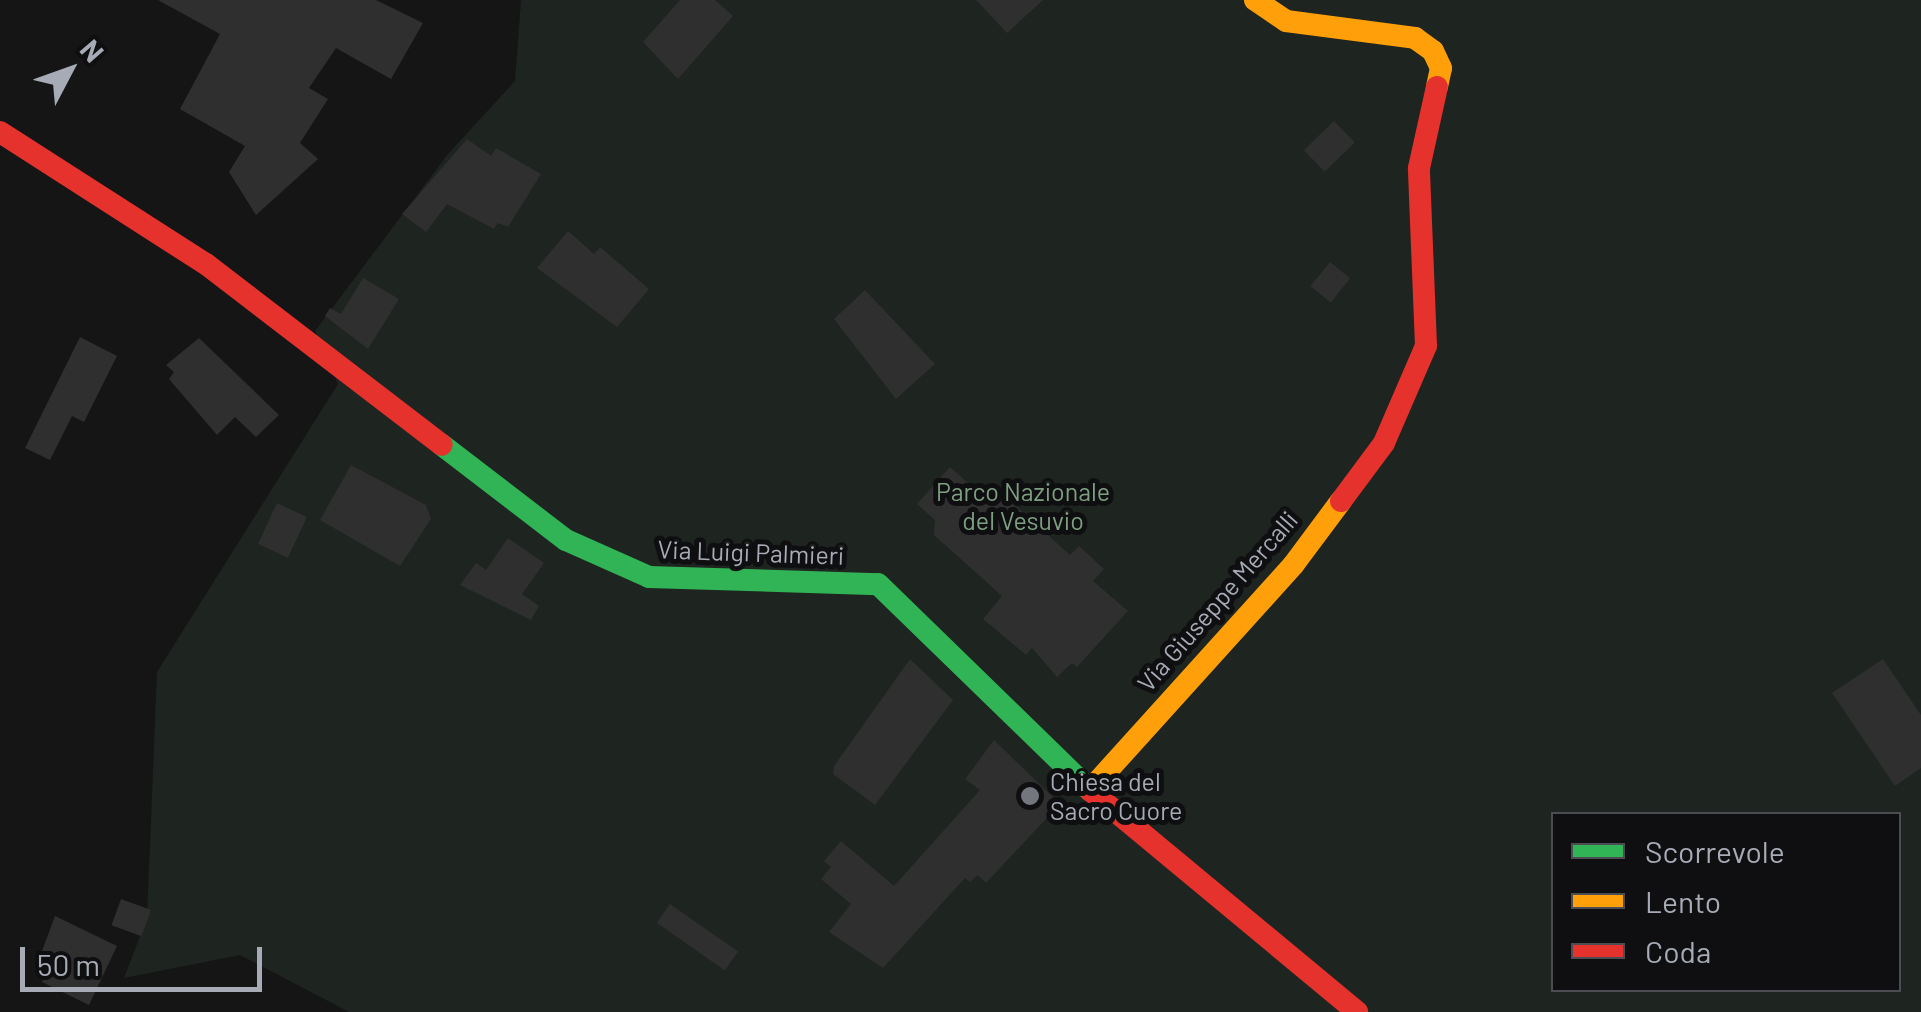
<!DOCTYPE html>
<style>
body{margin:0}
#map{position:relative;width:1921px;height:1012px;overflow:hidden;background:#151515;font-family:Barlow,sans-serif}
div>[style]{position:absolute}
.green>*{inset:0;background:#1e241f}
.building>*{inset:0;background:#2f2f30;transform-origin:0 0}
.fast>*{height:22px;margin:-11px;padding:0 11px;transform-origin:11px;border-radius:11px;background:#30b455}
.slow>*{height:22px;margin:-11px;padding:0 11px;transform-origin:11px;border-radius:11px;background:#ff9f0a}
.jam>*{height:22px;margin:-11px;padding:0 11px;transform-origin:11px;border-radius:11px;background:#e5322d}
.dots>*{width:28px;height:28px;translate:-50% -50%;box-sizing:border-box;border:5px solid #0f0f11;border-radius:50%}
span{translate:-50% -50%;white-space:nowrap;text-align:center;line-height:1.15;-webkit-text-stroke:10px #0f0f11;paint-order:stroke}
.park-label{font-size:25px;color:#7ea082}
.street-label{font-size:25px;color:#a6abb6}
.poi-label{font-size:25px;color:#a6abb6}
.left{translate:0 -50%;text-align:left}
.legend{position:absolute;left:1551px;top:812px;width:350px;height:180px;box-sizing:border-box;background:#0f0f11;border:2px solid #4b4d53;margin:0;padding:12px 18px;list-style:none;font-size:30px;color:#a6abb6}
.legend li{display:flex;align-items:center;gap:20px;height:50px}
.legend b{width:50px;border:2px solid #4b4d53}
.north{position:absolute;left:20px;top:20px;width:100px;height:100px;-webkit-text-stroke:8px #0f0f11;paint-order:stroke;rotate:49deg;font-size:28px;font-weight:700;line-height:40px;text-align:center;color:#a6abb6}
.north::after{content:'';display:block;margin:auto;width:35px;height:45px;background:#a6abb6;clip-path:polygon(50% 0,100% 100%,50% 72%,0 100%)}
.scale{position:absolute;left:20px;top:947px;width:242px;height:45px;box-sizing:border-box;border:5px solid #a6abb6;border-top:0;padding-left:12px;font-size:30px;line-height:35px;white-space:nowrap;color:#a6abb6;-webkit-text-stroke:8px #0f0f11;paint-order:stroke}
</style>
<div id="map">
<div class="green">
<div style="clip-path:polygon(evenodd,521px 0,1921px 0,1921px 1012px,349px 1012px,240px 955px,124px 978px,147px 918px,157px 672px,338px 384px,315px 331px,448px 154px,515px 81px,521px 0,1554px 814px,1898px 814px,1898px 990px,1554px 990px,1554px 814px)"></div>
</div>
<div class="building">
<div style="clip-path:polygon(158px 0,376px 0,423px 23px,391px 79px,336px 48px,309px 88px,328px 99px,300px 143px,318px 159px,256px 215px,229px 172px,245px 146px,180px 109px,220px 34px)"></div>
<div style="clip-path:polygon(680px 0,715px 0,733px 16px,678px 79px,643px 42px)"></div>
<div style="clip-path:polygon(976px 0,1043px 0,1007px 33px)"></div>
<div style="left:1334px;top:121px;width:30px;height:42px;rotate:46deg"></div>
<div style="clip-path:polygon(467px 139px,491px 156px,496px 148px,541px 174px,508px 227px,498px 223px,494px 229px,447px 204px,426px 232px,402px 214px)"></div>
<div style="clip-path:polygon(568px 231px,594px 254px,600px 247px,649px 289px,617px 327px,537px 268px)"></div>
<div style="left:1330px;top:262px;width:26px;height:31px;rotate:39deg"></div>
<div style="clip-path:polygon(363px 278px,399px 299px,368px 349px,325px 316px,330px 308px,341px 314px)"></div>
<div style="clip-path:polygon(865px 290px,935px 364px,896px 399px,834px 319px)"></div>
<div style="clip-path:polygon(80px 337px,117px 356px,84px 422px,72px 416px,50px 460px,25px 448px)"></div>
<div style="clip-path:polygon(199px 338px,279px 415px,256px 437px,235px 417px,217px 435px,169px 379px,174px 372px,166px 365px)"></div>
<div style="clip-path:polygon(351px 465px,426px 505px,431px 519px,400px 566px,320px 520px)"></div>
<div style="clip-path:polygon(950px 467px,985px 498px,995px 487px,1070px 555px,1079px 546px,1104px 569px,1093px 581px,1128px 611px,1077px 667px,1072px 663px,1057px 677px,1032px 648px,1026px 655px,983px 619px,1002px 596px,934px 535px,935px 520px,917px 504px)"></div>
<div style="left:277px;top:503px;width:33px;height:45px;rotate:25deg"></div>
<div style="clip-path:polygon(508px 538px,544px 563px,522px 594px,539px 606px,531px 620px,460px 585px,476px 563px,486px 570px)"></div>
<div style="clip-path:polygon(910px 659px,953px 700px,875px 805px,833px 774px,834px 766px)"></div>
<div style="clip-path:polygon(1883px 659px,1921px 715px,1921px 768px,1895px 786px,1832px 693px)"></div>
<div style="clip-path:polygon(994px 740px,1060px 804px,986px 883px,978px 875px,970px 882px,965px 878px,883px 968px,829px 932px,851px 904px,821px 879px,831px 867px,824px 861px,841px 841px,894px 886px,980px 790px,965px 779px)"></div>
<div style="left:121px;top:899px;width:32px;height:28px;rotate:20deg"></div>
<div style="left:670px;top:904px;width:83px;height:23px;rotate:35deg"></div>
<div style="clip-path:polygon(55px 916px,117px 946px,89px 1005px,42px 982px,45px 975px,35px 970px)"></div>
</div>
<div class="fast">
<div style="left:442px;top:445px;width:156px;rotate:37.5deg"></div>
<div style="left:566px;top:540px;width:91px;rotate:24deg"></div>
<div style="left:649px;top:577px;width:229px;rotate:1.8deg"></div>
<div style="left:878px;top:584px;width:297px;rotate:44.2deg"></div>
</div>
<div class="slow">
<div style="left:1255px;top:0;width:37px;rotate:34deg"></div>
<div style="left:1286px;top:21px;width:130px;rotate:7.5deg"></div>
<div style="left:1415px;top:38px;width:22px;rotate:36deg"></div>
<div style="left:1433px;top:51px;width:19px;rotate:65deg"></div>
<div style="left:1441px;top:68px;width:19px;rotate:102deg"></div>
<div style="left:1090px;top:790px;width:304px;rotate:-47.9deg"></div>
<div style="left:1294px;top:564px;width:79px;rotate:-53.3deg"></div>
</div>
<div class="jam">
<div style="left:0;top:132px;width:245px;rotate:32.7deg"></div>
<div style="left:206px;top:264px;width:297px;rotate:37.5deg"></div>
<div style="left:1341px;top:501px;width:72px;rotate:-53.4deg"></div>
<div style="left:1384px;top:443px;width:106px;rotate:-66.6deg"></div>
<div style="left:1426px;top:346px;width:178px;rotate:-92.3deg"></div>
<div style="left:1419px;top:168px;width:83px;rotate:-77.5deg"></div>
<div style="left:1091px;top:791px;width:346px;rotate:39.7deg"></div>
</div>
<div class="dots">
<div style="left:1030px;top:796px;background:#73767e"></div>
</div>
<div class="park-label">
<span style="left:1023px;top:506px">Parco Nazionale<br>del Vesuvio</span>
</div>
<div class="street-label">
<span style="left:751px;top:552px;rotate:2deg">Via Luigi Palmieri</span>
<span style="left:1217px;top:601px;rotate:-49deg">Via Giuseppe Mercalli</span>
</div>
<div class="poi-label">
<span class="left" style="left:1050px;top:796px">Chiesa del<br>Sacro Cuore</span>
</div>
<ul class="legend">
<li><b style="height:12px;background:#30b455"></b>Scorrevole</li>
<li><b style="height:12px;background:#ff9f0a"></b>Lento</li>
<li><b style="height:12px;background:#e5322d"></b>Coda</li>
</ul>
<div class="north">N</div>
<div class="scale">50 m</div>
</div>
